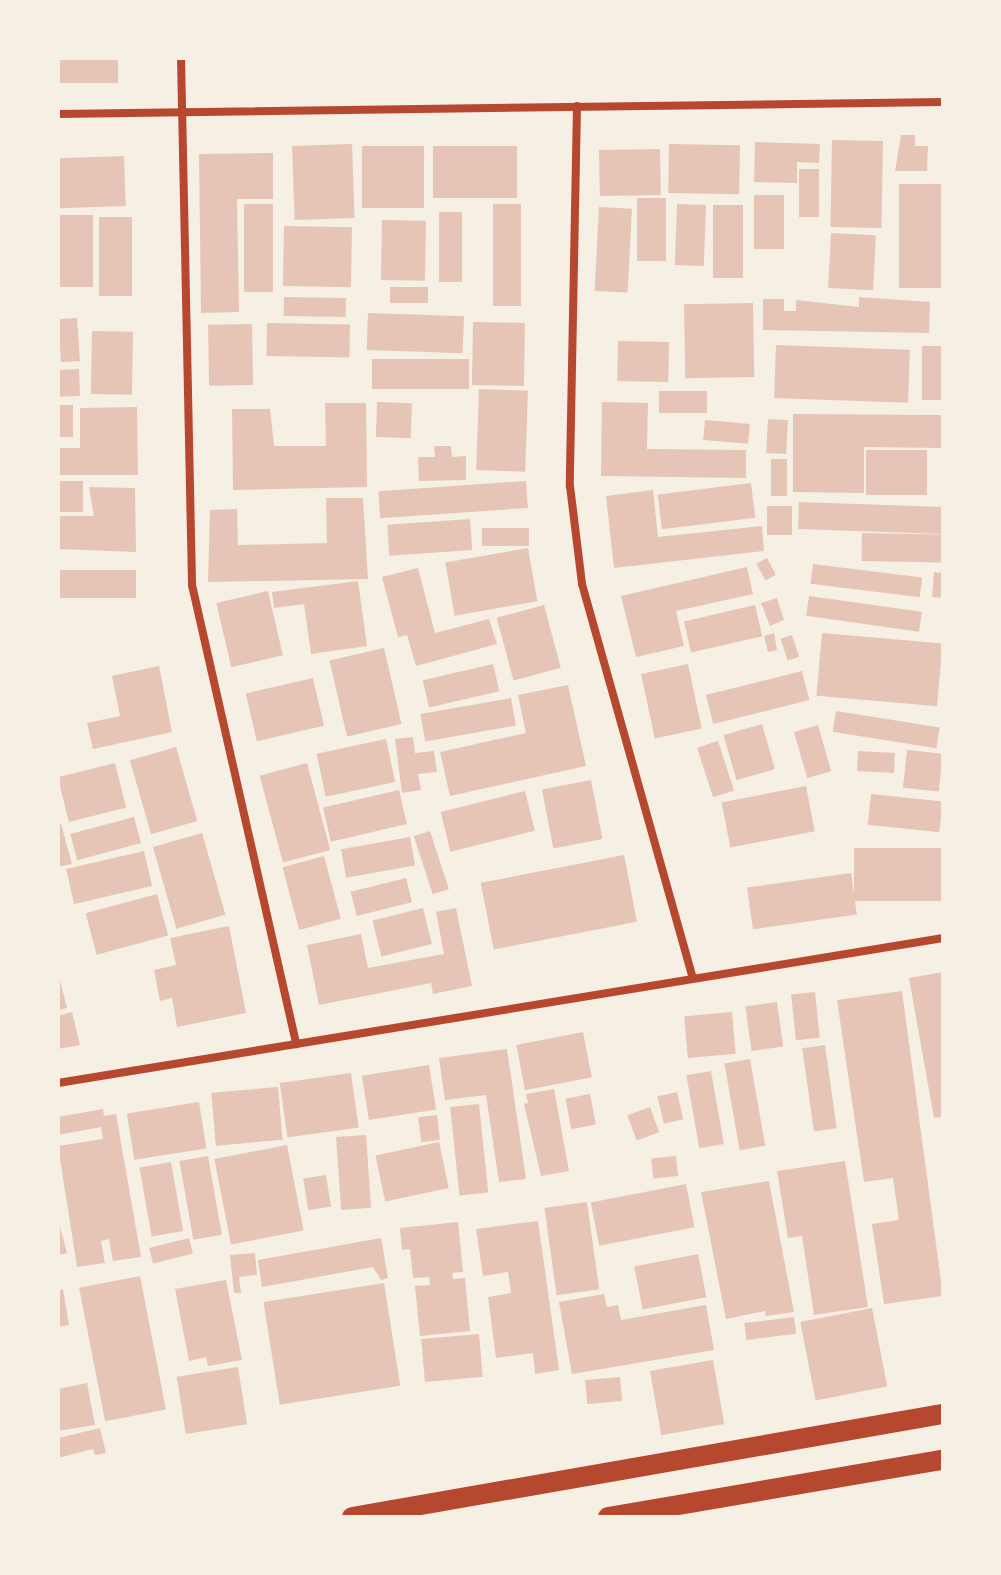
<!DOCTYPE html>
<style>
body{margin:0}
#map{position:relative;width:1001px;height:1575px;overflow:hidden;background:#f6efe4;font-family:Rubik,sans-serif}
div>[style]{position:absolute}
.building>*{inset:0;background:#e6c5b7;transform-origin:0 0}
.minor>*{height:8px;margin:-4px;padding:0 4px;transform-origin:4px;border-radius:4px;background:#b5482f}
.primary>*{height:20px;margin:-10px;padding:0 10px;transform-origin:10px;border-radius:10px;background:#b5482f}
span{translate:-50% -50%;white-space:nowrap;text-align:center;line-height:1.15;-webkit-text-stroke:8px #f6efe4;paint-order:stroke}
.frame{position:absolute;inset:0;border:60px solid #f6efe4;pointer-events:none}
</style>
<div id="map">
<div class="building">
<div style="left:58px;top:58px;width:60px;height:25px"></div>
<div style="clip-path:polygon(901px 135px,915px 135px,915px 146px,928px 146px,927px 171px,895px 171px)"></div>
<div style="left:832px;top:140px;width:51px;height:87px;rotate:1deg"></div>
<div style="clip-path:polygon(755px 142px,820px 144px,819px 163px,797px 162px,797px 183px,754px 182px)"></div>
<div style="left:352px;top:144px;width:74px;height:60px;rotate:88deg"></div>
<div style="left:669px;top:144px;width:71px;height:49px;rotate:1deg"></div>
<div style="left:424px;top:146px;width:62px;height:62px;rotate:90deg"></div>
<div style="left:517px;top:146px;width:52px;height:84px;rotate:90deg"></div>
<div style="left:660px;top:149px;width:46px;height:61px;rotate:89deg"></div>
<div style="clip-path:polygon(273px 153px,273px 199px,237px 199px,239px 312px,201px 313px,199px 154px)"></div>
<div style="left:124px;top:156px;width:50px;height:66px;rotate:88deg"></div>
<div style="left:799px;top:169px;width:20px;height:48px"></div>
<div style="left:899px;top:184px;width:44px;height:104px"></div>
<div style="left:754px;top:195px;width:30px;height:54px"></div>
<div style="left:637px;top:198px;width:29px;height:63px"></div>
<div style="left:273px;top:204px;width:88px;height:29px;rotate:90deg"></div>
<div style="left:493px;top:204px;width:28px;height:102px"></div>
<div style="left:677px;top:204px;width:29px;height:61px;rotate:2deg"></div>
<div style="left:713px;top:205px;width:30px;height:73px"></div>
<div style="left:599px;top:207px;width:33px;height:84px;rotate:3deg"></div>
<div style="left:439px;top:212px;width:23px;height:70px"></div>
<div style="left:58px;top:215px;width:35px;height:72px"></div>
<div style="left:99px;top:217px;width:33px;height:79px"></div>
<div style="left:382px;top:220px;width:44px;height:60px;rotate:1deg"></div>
<div style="left:284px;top:226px;width:68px;height:60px;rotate:1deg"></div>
<div style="left:831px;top:233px;width:45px;height:55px;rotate:3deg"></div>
<div style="left:390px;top:287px;width:38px;height:16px"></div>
<div style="left:284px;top:297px;width:62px;height:19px;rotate:1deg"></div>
<div style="clip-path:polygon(859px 297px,930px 302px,929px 333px,763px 330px,763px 299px,784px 299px,784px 311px,796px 311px,796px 300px,859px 307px)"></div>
<div style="left:753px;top:303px;width:74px;height:69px;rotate:89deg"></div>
<div style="left:368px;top:313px;width:96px;height:37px;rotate:2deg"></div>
<div style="left:77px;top:318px;width:43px;height:19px;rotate:86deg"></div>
<div style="left:473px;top:322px;width:52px;height:63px;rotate:1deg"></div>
<div style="left:267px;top:323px;width:83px;height:33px;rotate:1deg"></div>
<div style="left:252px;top:324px;width:61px;height:44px;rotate:89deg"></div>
<div style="left:92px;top:331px;width:41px;height:63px;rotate:1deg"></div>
<div style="left:618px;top:341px;width:51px;height:40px;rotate:1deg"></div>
<div style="left:776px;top:345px;width:134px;height:53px;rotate:2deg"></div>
<div style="left:922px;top:346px;width:21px;height:54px"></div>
<div style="left:372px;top:359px;width:97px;height:30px"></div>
<div style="left:79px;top:369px;width:27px;height:21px;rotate:88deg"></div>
<div style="left:479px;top:389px;width:49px;height:81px;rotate:2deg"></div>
<div style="left:659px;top:391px;width:48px;height:22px"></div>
<div style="left:377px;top:402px;width:35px;height:35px;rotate:2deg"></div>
<div style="clip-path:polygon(602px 402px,648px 403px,647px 449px,746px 450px,746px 478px,601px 476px)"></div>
<div style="clip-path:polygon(325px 403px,366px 403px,367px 487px,233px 490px,232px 409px,270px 409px,274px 446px,326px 446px)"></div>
<div style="left:58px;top:405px;width:15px;height:32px"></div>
<div style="clip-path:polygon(137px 407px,138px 475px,58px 475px,58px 448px,80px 448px,80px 408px)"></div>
<div style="clip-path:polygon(793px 414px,942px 415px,942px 448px,864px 447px,864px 493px,793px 492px)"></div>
<div style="left:768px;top:419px;width:20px;height:34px;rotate:3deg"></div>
<div style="left:705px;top:420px;width:45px;height:20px;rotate:5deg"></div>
<div style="clip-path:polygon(434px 446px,451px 446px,452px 457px,466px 456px,466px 480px,419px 481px,418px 457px,435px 457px)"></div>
<div style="left:866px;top:450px;width:61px;height:45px"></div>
<div style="left:771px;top:459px;width:16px;height:37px"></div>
<div style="left:58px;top:481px;width:25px;height:31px"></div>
<div style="left:526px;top:481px;width:27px;height:148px;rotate:86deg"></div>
<div style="left:751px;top:483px;width:35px;height:94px;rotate:83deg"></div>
<div style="clip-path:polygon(89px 487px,135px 488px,136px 552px,58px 549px,58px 516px,94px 516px)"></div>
<div style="clip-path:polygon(653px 490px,658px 537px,762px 526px,764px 551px,614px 568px,606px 496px)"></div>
<div style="clip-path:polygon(326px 498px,363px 498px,368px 579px,208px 582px,210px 510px,237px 509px,238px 545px,327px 543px)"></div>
<div style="left:799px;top:502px;width:144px;height:27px;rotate:2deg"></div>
<div style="left:767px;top:506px;width:25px;height:29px"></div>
<div style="left:470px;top:519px;width:31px;height:83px;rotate:86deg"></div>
<div style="left:482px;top:528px;width:47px;height:18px"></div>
<div style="left:862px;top:533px;width:81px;height:28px;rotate:1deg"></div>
<div style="left:528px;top:548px;width:54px;height:84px;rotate:80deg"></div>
<div style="left:767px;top:558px;width:19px;height:12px;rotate:62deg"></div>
<div style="left:813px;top:564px;width:110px;height:20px;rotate:7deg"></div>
<div style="clip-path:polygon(747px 567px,753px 594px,676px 611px,684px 646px,636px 657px,621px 596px)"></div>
<div style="clip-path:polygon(418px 568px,435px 633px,489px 619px,497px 644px,416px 666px,407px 635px,398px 637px,382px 577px)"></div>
<div style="left:136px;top:570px;width:28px;height:78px;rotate:90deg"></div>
<div style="clip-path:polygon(934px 572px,943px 573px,943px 598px,932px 597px)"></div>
<div style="clip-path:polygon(358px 581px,367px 646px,311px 654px,304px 604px,274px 608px,272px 592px)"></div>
<div style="left:268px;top:591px;width:66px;height:53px;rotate:77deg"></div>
<div style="left:809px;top:596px;width:114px;height:20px;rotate:8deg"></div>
<div style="clip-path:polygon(777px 598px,784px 620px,770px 626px,761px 603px)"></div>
<div style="left:544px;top:605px;width:65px;height:49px;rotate:75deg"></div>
<div style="left:755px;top:605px;width:32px;height:73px;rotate:77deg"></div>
<div style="clip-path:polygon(774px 633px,777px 650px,768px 652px,764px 636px)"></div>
<div style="left:822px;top:633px;width:121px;height:63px;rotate:5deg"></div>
<div style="left:792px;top:635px;width:23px;height:12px;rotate:72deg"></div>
<div style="left:384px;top:648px;width:78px;height:56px;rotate:77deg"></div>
<div style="left:493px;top:664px;width:28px;height:72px;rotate:77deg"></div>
<div style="left:688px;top:664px;width:66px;height:48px;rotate:78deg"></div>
<div style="clip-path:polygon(159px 666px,172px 732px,93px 749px,87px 723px,120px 716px,112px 676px)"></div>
<div style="left:802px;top:671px;width:30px;height:99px;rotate:76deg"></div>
<div style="left:313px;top:678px;width:49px;height:69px;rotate:77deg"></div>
<div style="clip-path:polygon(568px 685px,586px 766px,450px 796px,440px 752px,526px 733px,518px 695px)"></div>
<div style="left:511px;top:698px;width:28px;height:92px;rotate:80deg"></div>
<div style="left:836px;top:711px;width:105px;height:21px;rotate:9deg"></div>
<div style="left:762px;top:724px;width:47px;height:40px;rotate:74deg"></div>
<div style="left:818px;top:725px;width:48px;height:25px;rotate:74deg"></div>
<div style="clip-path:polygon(413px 737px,415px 753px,434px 751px,437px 772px,418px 774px,421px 790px,402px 793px,395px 739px)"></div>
<div style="left:386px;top:739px;width:44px;height:71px;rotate:78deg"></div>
<div style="left:718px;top:741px;width:52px;height:22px;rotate:72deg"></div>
<div style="left:176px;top:747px;width:77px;height:48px;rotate:74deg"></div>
<div style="left:907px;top:750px;width:36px;height:38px;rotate:6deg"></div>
<div style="left:858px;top:751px;width:37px;height:20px;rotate:3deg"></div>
<div style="left:115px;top:763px;width:46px;height:59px;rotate:76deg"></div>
<div style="left:307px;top:763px;width:90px;height:49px;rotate:75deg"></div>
<div style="left:591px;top:780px;width:60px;height:50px;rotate:79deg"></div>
<div style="left:806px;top:786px;width:46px;height:86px;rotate:79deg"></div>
<div style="left:399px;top:790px;width:35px;height:78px;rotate:77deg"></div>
<div style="left:525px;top:791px;width:41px;height:87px;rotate:76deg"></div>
<div style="left:871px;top:794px;width:72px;height:31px;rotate:6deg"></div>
<div style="left:134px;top:817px;width:27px;height:66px;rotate:75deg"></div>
<div style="clip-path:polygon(61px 824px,72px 864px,58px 867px,58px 825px)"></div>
<div style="left:430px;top:831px;width:61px;height:17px;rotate:72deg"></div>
<div style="left:202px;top:833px;width:85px;height:51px;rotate:74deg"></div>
<div style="left:410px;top:837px;width:29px;height:70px;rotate:80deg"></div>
<div style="left:943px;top:848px;width:53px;height:89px;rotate:90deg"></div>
<div style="left:144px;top:851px;width:36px;height:80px;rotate:77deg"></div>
<div style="left:624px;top:855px;width:68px;height:146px;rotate:79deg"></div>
<div style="left:324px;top:856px;width:65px;height:43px;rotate:75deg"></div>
<div style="left:851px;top:873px;width:42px;height:105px;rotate:82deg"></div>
<div style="left:406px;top:878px;width:25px;height:57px;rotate:76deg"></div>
<div style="left:157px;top:894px;width:43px;height:74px;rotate:75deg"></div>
<div style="left:423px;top:908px;width:37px;height:52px;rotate:76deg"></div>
<div style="clip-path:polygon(456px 908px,472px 986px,433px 994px,431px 983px,319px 1005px,307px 945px,361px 934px,368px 968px,444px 954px,436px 912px)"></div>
<div style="clip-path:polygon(229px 926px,246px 1013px,177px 1027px,172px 998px,160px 1001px,154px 970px,176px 965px,170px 938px)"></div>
<div style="clip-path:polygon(943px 972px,943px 1117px,934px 1118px,909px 978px)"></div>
<div style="clip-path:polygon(58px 973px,67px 1008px,58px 1010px)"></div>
<div style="clip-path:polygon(902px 991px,943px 1296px,884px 1304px,872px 1224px,899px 1220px,893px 1178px,864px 1182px,837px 1000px)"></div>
<div style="left:815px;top:992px;width:46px;height:24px;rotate:84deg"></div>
<div style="left:777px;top:1002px;width:45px;height:32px;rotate:82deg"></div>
<div style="clip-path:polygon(72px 1012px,80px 1045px,58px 1049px,58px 1016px)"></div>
<div style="left:732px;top:1012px;width:42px;height:48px;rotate:85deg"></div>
<div style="left:583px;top:1032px;width:46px;height:68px;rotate:79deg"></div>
<div style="left:825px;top:1045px;width:84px;height:23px;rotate:82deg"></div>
<div style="clip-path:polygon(507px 1049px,526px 1179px,499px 1182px,486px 1095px,445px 1100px,439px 1058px)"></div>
<div style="left:750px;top:1059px;width:88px;height:26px;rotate:80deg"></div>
<div style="left:429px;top:1065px;width:45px;height:68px;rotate:81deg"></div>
<div style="left:711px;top:1071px;width:74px;height:25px;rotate:80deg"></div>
<div style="left:351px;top:1073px;width:55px;height:72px;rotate:82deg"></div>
<div style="left:278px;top:1087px;width:53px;height:67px;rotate:85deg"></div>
<div style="clip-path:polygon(554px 1089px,569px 1171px,541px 1176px,524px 1104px,528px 1103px,526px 1094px)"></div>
<div style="left:677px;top:1092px;width:28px;height:20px;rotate:77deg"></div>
<div style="left:590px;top:1094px;width:31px;height:25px;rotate:79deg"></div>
<div style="left:199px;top:1102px;width:47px;height:73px;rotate:81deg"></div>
<div style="left:479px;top:1104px;width:89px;height:29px;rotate:84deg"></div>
<div style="left:650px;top:1107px;width:27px;height:24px;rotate:70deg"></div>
<div style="clip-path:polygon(103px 1109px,104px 1116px,116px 1114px,141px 1257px,113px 1261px,109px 1239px,101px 1241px,105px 1263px,77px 1267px,58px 1146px,103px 1139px,101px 1127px,58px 1135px,58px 1117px)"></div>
<div style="left:437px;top:1115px;width:25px;height:19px;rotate:83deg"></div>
<div style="left:366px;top:1135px;width:73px;height:30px;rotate:86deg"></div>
<div style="left:439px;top:1142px;width:47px;height:65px;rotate:78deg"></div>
<div style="left:287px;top:1145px;width:87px;height:74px;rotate:79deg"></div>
<div style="left:208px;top:1156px;width:80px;height:29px;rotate:80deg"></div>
<div style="left:676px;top:1156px;width:20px;height:25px;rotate:84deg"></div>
<div style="clip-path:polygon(845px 1161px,868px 1307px,814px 1315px,802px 1236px,788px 1238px,777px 1171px)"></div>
<div style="left:171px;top:1162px;width:70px;height:32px;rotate:80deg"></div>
<div style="left:326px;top:1175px;width:32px;height:23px;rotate:81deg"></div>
<div style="clip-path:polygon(769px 1181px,794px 1312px,766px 1316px,765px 1311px,726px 1319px,701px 1192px)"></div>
<div style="left:686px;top:1184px;width:44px;height:97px;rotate:79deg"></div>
<div style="left:587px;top:1202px;width:88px;height:43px;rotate:82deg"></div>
<div style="clip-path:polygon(58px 1219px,67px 1253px,58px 1255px)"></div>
<div style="clip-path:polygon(538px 1221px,559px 1370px,535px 1374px,533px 1353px,496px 1358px,488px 1297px,511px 1293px,508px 1272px,483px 1276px,476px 1229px)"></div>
<div style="clip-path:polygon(458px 1222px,463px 1272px,452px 1273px,453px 1279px,465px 1278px,470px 1331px,420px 1336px,415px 1286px,430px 1285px,429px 1277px,413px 1278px,410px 1249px,402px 1250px,400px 1228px)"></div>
<div style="left:189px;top:1238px;width:16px;height:41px;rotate:76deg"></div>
<div style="clip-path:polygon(381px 1238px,388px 1278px,381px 1280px,373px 1267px,262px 1287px,258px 1260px)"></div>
<div style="clip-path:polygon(255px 1253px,257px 1275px,239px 1277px,241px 1293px,234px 1293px,230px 1255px)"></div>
<div style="left:698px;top:1254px;width:44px;height:65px;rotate:79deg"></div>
<div style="left:140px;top:1276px;width:136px;height:62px;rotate:79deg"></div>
<div style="clip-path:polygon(226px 1280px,242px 1360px,208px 1366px,206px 1357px,189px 1361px,175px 1289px)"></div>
<div style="left:384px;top:1283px;width:104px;height:122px;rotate:81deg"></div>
<div style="clip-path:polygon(63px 1289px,69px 1325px,58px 1327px,58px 1290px)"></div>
<div style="clip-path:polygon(604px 1294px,607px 1307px,618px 1305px,621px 1320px,706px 1305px,714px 1350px,572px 1374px,559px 1302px)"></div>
<div style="left:872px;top:1308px;width:80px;height:73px;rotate:79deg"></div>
<div style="left:794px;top:1317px;width:17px;height:50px;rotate:83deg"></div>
<div style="left:479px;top:1334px;width:43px;height:58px;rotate:85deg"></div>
<div style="left:713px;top:1360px;width:65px;height:64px;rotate:80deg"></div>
<div style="left:238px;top:1367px;width:58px;height:62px;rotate:81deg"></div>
<div style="left:620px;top:1377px;width:24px;height:35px;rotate:85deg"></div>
<div style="clip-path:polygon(87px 1383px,95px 1425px,58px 1431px,58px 1389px)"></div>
<div style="clip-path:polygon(100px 1428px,106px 1453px,95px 1455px,93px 1449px,58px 1458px,58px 1438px)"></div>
</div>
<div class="minor">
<div style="left:181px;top:58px;width:527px;rotate:88.8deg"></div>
<div style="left:192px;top:585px;width:471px;rotate:77.2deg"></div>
<div style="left:577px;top:106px;width:380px;rotate:91.1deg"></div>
<div style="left:570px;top:486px;width:99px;rotate:83deg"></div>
<div style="left:582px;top:584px;width:410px;rotate:74.3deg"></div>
<div style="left:58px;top:114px;width:885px;rotate:-0.78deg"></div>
<div style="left:58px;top:1083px;width:897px;rotate:-9.3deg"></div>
</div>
<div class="primary">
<div style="left:352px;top:1517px;width:600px;rotate:-9.89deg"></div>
<div style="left:608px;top:1517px;width:340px;rotate:-9.7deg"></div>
</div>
<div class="frame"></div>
</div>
